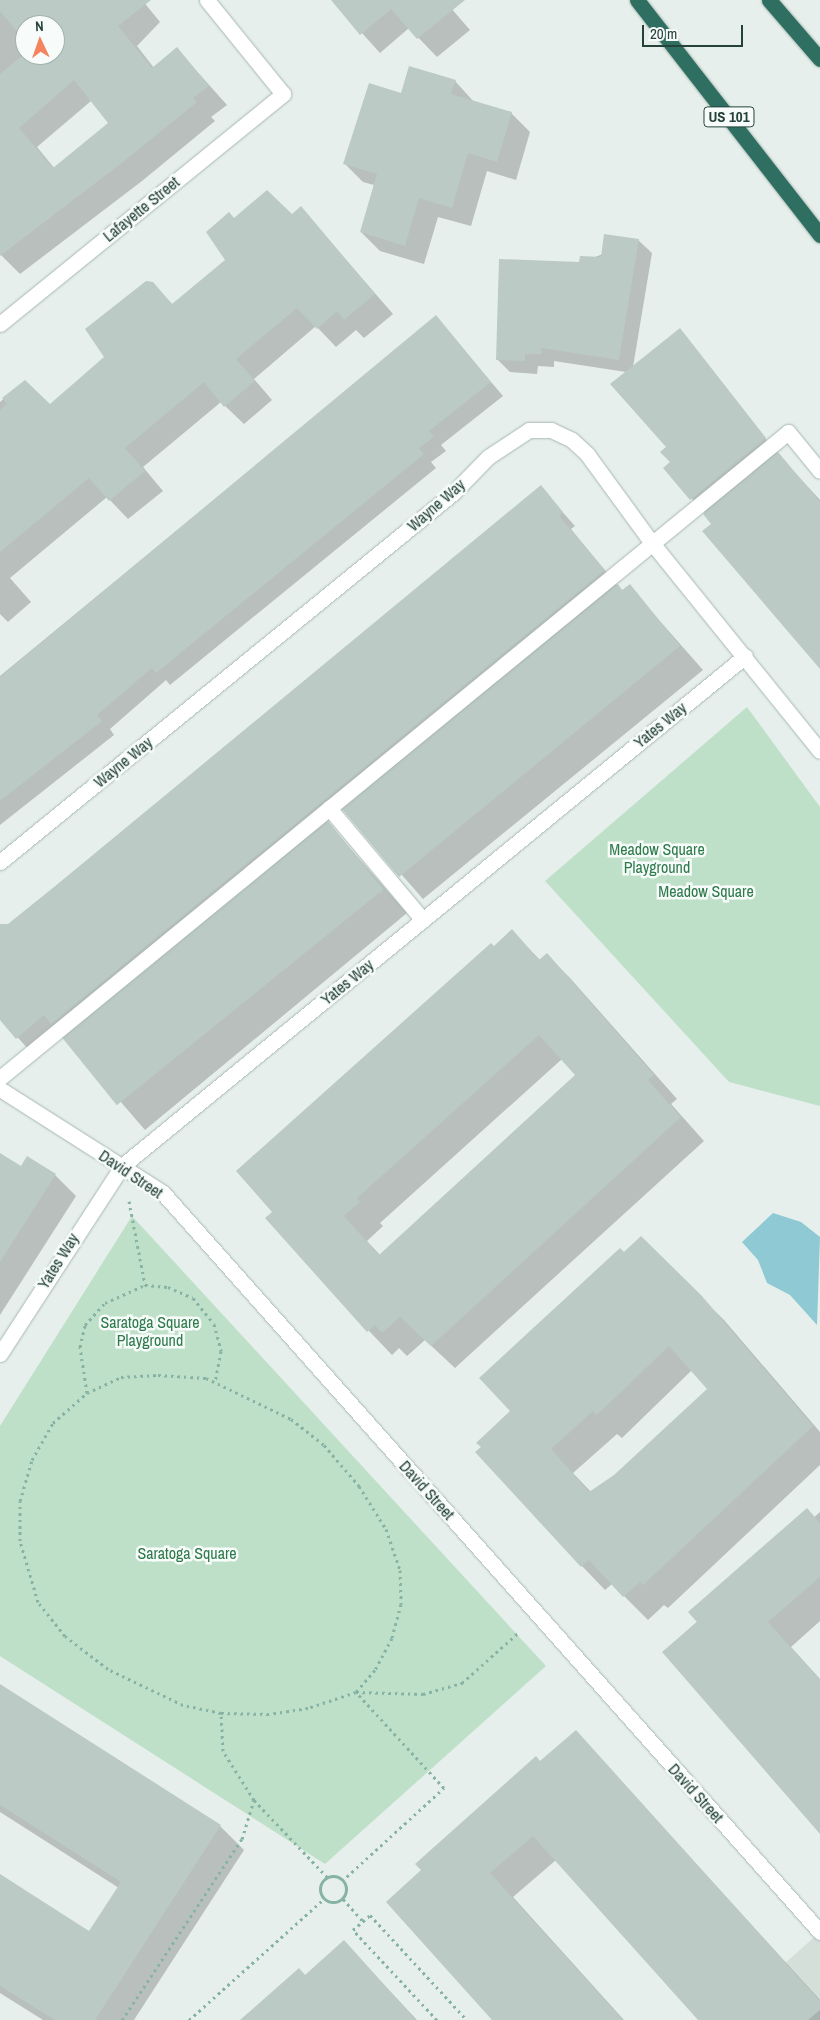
<!DOCTYPE html>
<style>
body{margin:0}
#map{position:relative;width:820px;height:2020px;overflow:hidden;background:#e6efeb;font-family:"Archivo Narrow",sans-serif}
div>[style]{position:absolute}
.built>*{inset:0;background:#d4dfda}
.green>*{inset:0;background:#bfe0c8}
.water>*{inset:0;background:#8ec9d4}
.shadow>*{inset:0;background:#0003}
.building>*{inset:0;background:#bbcac4;transform-origin:0 0}
.path>*{height:3px;margin-top:-1.5px;transform-origin:0;background:repeating-linear-gradient(90deg,#86b3a5 0 2.5px,transparent 0 6.5px)}
.path>.ring{margin:-1.5px;padding:0;box-sizing:content-box;background:none;border:3px solid #86b3a5;border-radius:50%}
.roads{filter:drop-shadow(0 0 1px #a8b8b2) drop-shadow(0 0 1px #a8b8b2)}
.minor>*{height:15px;margin:-7.5px;padding:0 7.5px;transform-origin:7.5px;border-radius:7.5px;background:#fff}
.highway>*{height:15px;margin:-7.5px;padding:0 7.5px;transform-origin:7.5px;border-radius:7.5px;background:#2f6f62}
span{translate:-50% -50%;white-space:nowrap;text-align:center;line-height:1.15;-webkit-text-stroke:5px #f7fbf9;paint-order:stroke}
.shield-label span{padding:1px 4px;background:#f7fbf9;border:1px solid;border-radius:4px;-webkit-text-stroke-width:0}
.shield-label{font-size:15px;color:#24423a;font-weight:700}
.street-label{font-size:16px;color:#24423a}
.park-label{font-size:16px;color:#2d7a4b}
.north{position:absolute;left:15px;top:15px;width:50px;height:50px;box-sizing:border-box;background:#f7fbf9;border:1px solid #a3b1ad;border-radius:50%;rotate:357deg;font-size:14px;font-weight:700;line-height:20px;text-align:center;color:#24423a}
.north::after{content:'';display:block;margin:auto;width:18px;height:22px;background:#f4845f;clip-path:polygon(50% 0,100% 100%,50% 72%,0 100%)}
.scale{position:absolute;left:642px;top:25px;width:101px;height:22px;box-sizing:border-box;border:2px solid #24423a;border-top:0;padding-left:6px;font-size:15px;line-height:18px;white-space:nowrap;color:#24423a;-webkit-text-stroke:4px #f7fbf9;paint-order:stroke}
</style>
<div id="map">
<div class="built">
<div style="clip-path:polygon(820px 1932px,820px 2020px,721px 2020px)"></div>
</div>
<div class="green">
<div style="clip-path:polygon(747px 707px,820px 807px,820px 1106px,729px 1082px,545px 881px)"></div>
<div style="clip-path:polygon(132px 1216px,546px 1666px,325px 1864px,0 1656px,0 1426px)"></div>
</div>
<div class="water">
<div style="clip-path:polygon(773px 1213px,801px 1222px,820px 1237px,817px 1325px,790px 1295px,767px 1283px,758px 1260px,742px 1242px)"></div>
</div>
<div class="shadow">
<div style="clip-path:polygon(evenodd,0 0,142px 0,160px 22px,137px 46px,154px 68px,177px 49px,227px 105px,211px 117px,215px 121px,142px 181px,20px 274px,0 254px,0 0,25px 25px,55px 25px,55px 55px,25px 55px,25px 25px,0 0,91px 101px,109px 123px,55px 169px,37px 147px,91px 101px)"></div>
<div style="clip-path:polygon(332px 0,444px 0,470px 30px,437px 57px,409px 28px,380px 53px)"></div>
<div style="clip-path:polygon(455px 81px,474px 102px,511px 113px,530px 132px,516px 180px,487px 171px,471px 226px,438px 217px,424px 264px,380px 251px,361px 232px,374px 185px,363px 182px,344px 163px,402px 95px)"></div>
<div style="clip-path:polygon(301px 208px,393px 314px,364px 338px,356px 330px,336px 347px,316px 326px,254px 379px,272px 400px,244px 424px,221px 402px,143px 467px,163px 491px,128px 519px,107px 497px,10px 578px,31px 602px,8px 622px,0 614px,0 402px,25px 381px,49px 406px,106px 357px,152px 283px,173px 305px,227px 260px,234px 219px,292px 216px)"></div>
<div style="clip-path:polygon(638px 240px,652px 253px,633px 367px,680px 330px,777px 453px,820px 500px,820px 667px,705px 513px,665px 469px,671px 463px,668px 447px,626px 372px,554px 361px,554px 367px,538px 366px,537px 374px,510px 372px,497px 359px,580px 263px)"></div>
<div style="clip-path:polygon(436px 317px,503px 396px,441px 445px,446px 451px,431px 462px,436px 468px,170px 685px,166px 680px,110px 729px,114px 735px,0 825px,0 676px)"></div>
<div style="clip-path:polygon(540px 487px,575px 526px,571px 529px,616px 584px,623px 591px,629px 586px,703px 670px,423px 899px,343px 808px,327px 822px,407px 913px,145px 1130px,57px 1028px,30px 1051px,0 1018px,0 932px)"></div>
<div style="clip-path:polygon(evenodd,512px 931px,540px 960px,547px 955px,570px 978px,677px 1099px,671px 1104px,704px 1141px,455px 1368px,425px 1340px,407px 1356px,399px 1348px,392px 1355px,331px 1291px,274px 1212px,494px 947px,512px 931px,562px 1059px,576px 1075px,380px 1255px,367px 1241px,383px 1226px,380px 1223px,562px 1059px)"></div>
<div style="clip-path:polygon(0 1154px,21px 1168px,55px 1175px,76px 1196px,0 1315px)"></div>
<div style="clip-path:polygon(evenodd,641px 1238px,724px 1320px,820px 1432px,820px 1465px,668px 1608px,664px 1605px,648px 1620px,612px 1584px,605px 1590px,582px 1566px,512px 1411px,624px 1253px,641px 1238px,692px 1370px,709px 1389px,615px 1476px,591px 1492px,573px 1473px,617px 1434px,622px 1438px,692px 1370px)"></div>
<div style="clip-path:polygon(820px 1512px,820px 1621px,791px 1647px,820px 1679px,820px 1830px,663px 1652px)"></div>
<div style="clip-path:polygon(0 1686px,220px 1826px,244px 1850px,134px 2020px,43px 2020px,0 1993px,0 1875px,90px 1933px,119px 1888px,0 1812px)"></div>
<div style="clip-path:polygon(576px 1732px,820px 2000px,820px 2020px,699px 2020px,556px 1860px,513px 1897px,624px 2020px,493px 2020px,423px 1870px)"></div>
<div style="clip-path:polygon(344px 1942px,417px 2020px,242px 2020px,306px 1976px)"></div>
</div>
<div class="building">
<div style="clip-path:polygon(evenodd,0 0,151px 0,118px 26px,152px 68px,177px 47px,209px 86px,193px 98px,197px 102px,123px 162px,0 256px,0 74px,23px 55px,55px 55px,55px 25px,25px 25px,25px 41px,0 11px,0 0,74px 80px,108px 123px,53px 168px,19px 128px,74px 80px)"></div>
<div style="clip-path:polygon(331px 0,465px 0,417px 39px,391px 9px,360px 35px)"></div>
<div style="clip-path:polygon(409px 66px,456px 80px,451px 94px,512px 112px,497px 162px,468px 153px,452px 208px,419px 198px,405px 246px,360px 232px,377px 174px,343px 164px,369px 83px,401px 93px)"></div>
<div style="clip-path:polygon(267px 190px,292px 214px,301px 206px,375px 294px,344px 320px,337px 311px,317px 329px,297px 308px,236px 359px,255px 381px,224px 407px,204px 382px,125px 448px,145px 471px,109px 501px,89px 478px,0 552px,0 410px,7px 404px,2px 398px,25px 380px,50px 404px,104px 357px,85px 329px,146px 281px,153px 282px,172px 304px,225px 260px,206px 232px,229px 212px,234px 218px)"></div>
<div style="clip-path:polygon(604px 234px,639px 239px,619px 360px,541px 348px,541px 354px,525px 354px,525px 361px,496px 360px,499px 259px,579px 262px,580px 256px,601px 257px)"></div>
<div style="clip-path:polygon(436px 315px,491px 382px,429px 431px,434px 437px,419px 448px,424px 454px,156px 673px,152px 668px,97px 715px,102px 721px,0 801px,0 677px)"></div>
<div style="clip-path:polygon(680px 328px,766px 438px,690px 500px,663px 468px,670px 462px,660px 452px,666px 447px,610px 384px)"></div>
<div style="clip-path:polygon(778px 452px,820px 502px,820px 669px,702px 531px,711px 524px,703px 514px)"></div>
<div style="clip-path:polygon(541px 485px,563px 512px,559px 516px,605px 570px,51px 1024px,44px 1015px,16px 1039px,0 1020px,0 924px,8px 924px,59px 883px)"></div>
<div style="clip-path:polygon(618px 584px,622px 590px,630px 584px,680px 646px,399px 877px,342px 809px)"></div>
<div style="left:328px;top:821px;width:88px;height:343px;rotate:51deg"></div>
<div style="clip-path:polygon(evenodd,512px 929px,539px 960px,547px 953px,654px 1075px,648px 1080px,681px 1117px,431px 1346px,400px 1317px,382px 1333px,375px 1325px,367px 1332px,265px 1218px,272px 1212px,236px 1171px,491px 943px,494px 946px,512px 929px,539px 1035px,575px 1075px,379px 1255px,344px 1216px,360px 1202px,357px 1198px,539px 1035px)"></div>
<div style="clip-path:polygon(0 1153px,21px 1166px,27px 1156px,56px 1174px,0 1262px)"></div>
<div style="clip-path:polygon(evenodd,641px 1236px,701px 1295px,813px 1426px,643px 1585px,640px 1582px,623px 1597px,589px 1560px,581px 1567px,475px 1452px,481px 1447px,476px 1443px,510px 1411px,479px 1378px,620px 1248px,624px 1252px,641px 1236px,669px 1346px,707px 1389px,614px 1475px,589px 1492px,551px 1449px,593px 1411px,597px 1415px,669px 1346px)"></div>
<div style="clip-path:polygon(807px 1508px,820px 1523px,820px 1577px,768px 1622px,820px 1680px,820px 1834px,662px 1652px,697px 1622px,688px 1612px)"></div>
<div style="clip-path:polygon(0 1684px,221px 1825px,95px 2020px,55px 2020px,0 1986px,0 1874px,89px 1931px,121px 1882px,0 1805px)"></div>
<div style="clip-path:polygon(576px 1730px,820px 2001px,820px 2010px,808px 2020px,698px 2020px,533px 1836px,490px 1873px,623px 2020px,492px 2020px,386px 1902px,421px 1870px,415px 1864px,536px 1756px,540px 1761px)"></div>
<div style="clip-path:polygon(344px 1940px,416px 2020px,240px 2020px,299px 1968px,305px 1975px)"></div>
</div>
<div class="path">
<div style="left:129px;top:1201px;width:86px;rotate:79.2deg"></div>
<div style="left:158px;top:1375px;width:48px;rotate:3.6deg"></div>
<div style="left:206px;top:1378px;width:94px;rotate:25.8deg"></div>
<div style="left:291px;top:1419px;width:42px;rotate:38.2deg"></div>
<div style="left:324px;top:1445px;width:54px;rotate:49.5deg"></div>
<div style="left:359px;top:1486px;width:51px;rotate:57.9deg"></div>
<div style="left:386px;top:1529px;width:43px;rotate:71.1deg"></div>
<div style="left:400px;top:1570px;width:34px;rotate:88deg"></div>
<div style="left:401px;top:1604px;width:35px;rotate:105deg"></div>
<div style="left:392px;top:1638px;width:36px;rotate:118deg"></div>
<div style="left:375px;top:1670px;width:29px;rotate:131deg"></div>
<div style="left:356px;top:1692px;width:51px;rotate:161.6deg"></div>
<div style="left:308px;top:1708px;width:39px;rotate:171deg"></div>
<div style="left:269px;top:1714px;width:48px;rotate:-178.8deg"></div>
<div style="left:221px;top:1713px;width:39px;rotate:-168deg"></div>
<div style="left:183px;top:1705px;width:83px;rotate:-154.4deg"></div>
<div style="left:108px;top:1669px;width:54px;rotate:-142.5deg"></div>
<div style="left:65px;top:1636px;width:43px;rotate:-128.5deg"></div>
<div style="left:38px;top:1602px;width:64px;rotate:-106.4deg"></div>
<div style="left:20px;top:1541px;width:40px;rotate:-90deg"></div>
<div style="left:20px;top:1501px;width:43px;rotate:-73.7deg"></div>
<div style="left:32px;top:1460px;width:43px;rotate:-60.4deg"></div>
<div style="left:53px;top:1423px;width:45px;rotate:-41.4deg"></div>
<div style="left:87px;top:1393px;width:38px;rotate:-25deg"></div>
<div style="left:121px;top:1377px;width:37px;rotate:-3deg"></div>
<div style="left:87px;top:1393px;width:47px;rotate:-98.7deg"></div>
<div style="left:80px;top:1347px;width:23px;rotate:-77deg"></div>
<div style="left:85px;top:1325px;width:30px;rotate:-48deg"></div>
<div style="left:105px;top:1303px;width:44px;rotate:-24.2deg"></div>
<div style="left:145px;top:1285px;width:23px;rotate:5deg"></div>
<div style="left:168px;top:1287px;width:27px;rotate:24deg"></div>
<div style="left:193px;top:1298px;width:33px;rotate:51deg"></div>
<div style="left:214px;top:1324px;width:28px;rotate:75deg"></div>
<div style="left:221px;top:1351px;width:32px;rotate:101deg"></div>
<div style="left:356px;top:1692px;width:67px;rotate:1.7deg"></div>
<div style="left:423px;top:1694px;width:41px;rotate:-15.8deg"></div>
<div style="left:462px;top:1683px;width:76px;rotate:-41.8deg"></div>
<div style="left:254px;top:1800px;width:106px;rotate:46.5deg"></div>
<div class="ring" style="left:320px;top:1876px;width:23px;height:23px"></div>
<div style="left:342px;top:1881px;width:138px;rotate:-42.4deg"></div>
<div style="left:444px;top:1788px;width:130px;rotate:-132.5deg"></div>
<div style="left:343px;top:1899px;width:30px;rotate:48deg"></div>
<div style="left:122px;top:2020px;width:217px;rotate:-56.5deg"></div>
<div style="left:242px;top:1839px;width:41px;rotate:-72.9deg"></div>
<div style="left:254px;top:1800px;width:58px;rotate:-122.3deg"></div>
<div style="left:223px;top:1751px;width:38px;rotate:-93deg"></div>
<div style="left:189px;top:2020px;width:181px;rotate:-41.9deg"></div>
<div style="left:437px;top:2020px;width:123px;rotate:-133deg"></div>
<div style="left:353px;top:1930px;width:23px;rotate:-41deg"></div>
<div style="left:370px;top:1915px;width:143px;rotate:47.3deg"></div>
</div>
<div class="roads">
<div class="minor">
<div style="left:0;top:324px;width:365px;rotate:-39.1deg"></div>
<div style="left:283px;top:94px;width:121px;rotate:-129deg"></div>
<div style="left:329px;top:808px;width:146px;rotate:50deg"></div>
<div style="left:0;top:862px;width:584px;rotate:-39.17deg"></div>
<div style="left:453px;top:493px;width:50px;rotate:-45.8deg"></div>
<div style="left:488px;top:457px;width:49px;rotate:-33.4deg"></div>
<div style="left:529px;top:430px;width:22px"></div>
<div style="left:551px;top:430px;width:23px;rotate:25deg"></div>
<div style="left:572px;top:440px;width:21px;rotate:43deg"></div>
<div style="left:587px;top:454px;width:110px;rotate:53.9deg"></div>
<div style="left:652px;top:543px;width:267px;rotate:51.1deg"></div>
<div style="left:0;top:1078px;width:1019px;rotate:-39.34deg"></div>
<div style="left:788px;top:432px;width:50px;rotate:50.6deg"></div>
<div style="left:0;top:1089px;width:193px;rotate:32.5deg"></div>
<div style="left:163px;top:1193px;width:989px;rotate:48.36deg"></div>
<div style="left:0;top:1354px;width:224px;rotate:-57deg"></div>
<div style="left:122px;top:1166px;width:805px;rotate:-39.3deg"></div>
</div>
<div class="highway">
<div style="left:637px;top:0;width:298px;rotate:52.1deg"></div>
<div style="left:769px;top:0;width:78px;rotate:49.2deg"></div>
</div>
</div>
<div class="shield-label">
<span style="left:729px;top:117px">US 101</span>
</div>
<div class="street-label">
<span style="left:141px;top:209px;rotate:-39deg">Lafayette Street</span>
<span style="left:436px;top:505px;rotate:-41deg">Wayne Way</span>
<span style="left:660px;top:725px;rotate:-39deg">Yates Way</span>
<span style="left:123px;top:762px;rotate:-39deg">Wayne Way</span>
<span style="left:347px;top:982px;rotate:-39deg">Yates Way</span>
<span style="left:131px;top:1174px;rotate:34deg">David Street</span>
<span style="left:58px;top:1261px;rotate:-58deg">Yates Way</span>
<span style="left:427px;top:1490px;rotate:48deg">David Street</span>
<span style="left:696px;top:1793px;rotate:48deg">David Street</span>
</div>
<div class="park-label">
<span style="left:657px;top:858px">Meadow Square<br>Playground</span>
<span style="left:706px;top:891px">Meadow Square</span>
<span style="left:150px;top:1331px">Saratoga Square<br>Playground</span>
<span style="left:187px;top:1553px">Saratoga Square</span>
</div>
<div class="north">N</div>
<div class="scale">20 m</div>
</div>
